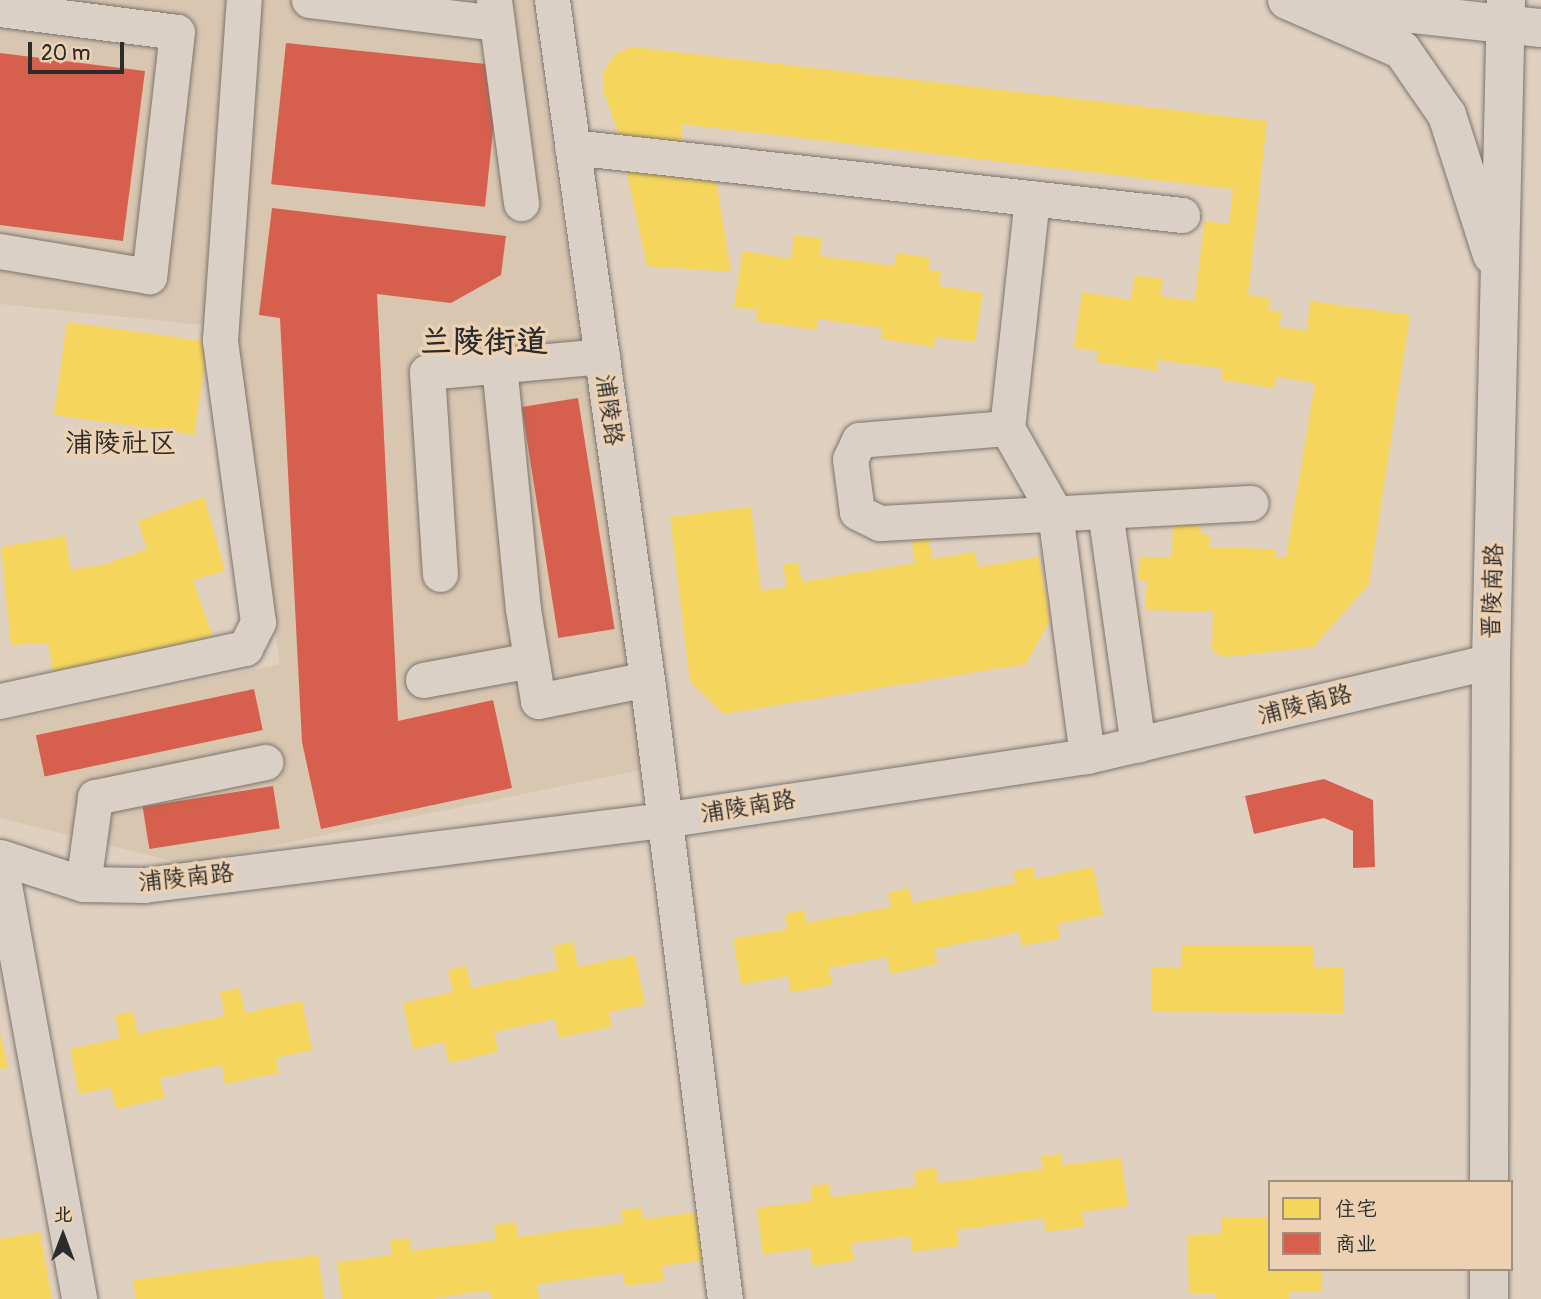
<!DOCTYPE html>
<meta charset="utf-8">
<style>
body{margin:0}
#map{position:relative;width:1541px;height:1299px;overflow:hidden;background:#dfd0c0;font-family:Pangolin,"LXGW WenKai TC",sans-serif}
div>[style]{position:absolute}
.built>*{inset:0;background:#d9c6b0}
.homes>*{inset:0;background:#f6d55c;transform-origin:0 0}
.shops>*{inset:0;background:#d6604d;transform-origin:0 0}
.roads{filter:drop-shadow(0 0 2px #7c756e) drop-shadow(0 0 2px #7c756e)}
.minor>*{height:35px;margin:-17.5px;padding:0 17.5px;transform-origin:17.5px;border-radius:17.5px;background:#dad0c5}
.major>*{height:38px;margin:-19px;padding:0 19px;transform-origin:19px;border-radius:19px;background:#dad0c5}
span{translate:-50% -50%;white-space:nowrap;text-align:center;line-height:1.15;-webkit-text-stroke:7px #ecd1b3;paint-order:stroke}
.street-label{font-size:24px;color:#2b2b2b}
.quarter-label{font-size:28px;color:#2b2b2b}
.district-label{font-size:32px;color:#2b2b2b;font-weight:700}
.legend{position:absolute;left:1268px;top:1180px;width:245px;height:91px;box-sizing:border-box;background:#ecd1b3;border:2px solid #9f8f7d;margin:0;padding:9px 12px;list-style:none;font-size:21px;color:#2b2b2b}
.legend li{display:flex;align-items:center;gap:14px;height:35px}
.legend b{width:35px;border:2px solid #9f8f7d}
.north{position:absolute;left:28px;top:1201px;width:70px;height:70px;-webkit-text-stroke:5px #ecd1b3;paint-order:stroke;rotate:0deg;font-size:19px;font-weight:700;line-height:28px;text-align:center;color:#2b2b2b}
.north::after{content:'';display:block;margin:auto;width:24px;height:32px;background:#2b2b2b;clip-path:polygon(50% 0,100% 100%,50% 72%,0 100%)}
.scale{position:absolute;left:28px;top:42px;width:96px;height:32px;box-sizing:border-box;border:4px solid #2b2b2b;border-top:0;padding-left:9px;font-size:21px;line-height:24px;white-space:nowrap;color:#2b2b2b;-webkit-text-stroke:5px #ecd1b3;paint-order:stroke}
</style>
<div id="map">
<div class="built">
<div style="clip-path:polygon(0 0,530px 0,645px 769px,184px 864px,0 818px,0 723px,280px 664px,230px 328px,0 304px)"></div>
</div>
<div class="homes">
<div style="clip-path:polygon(633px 47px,1267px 121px,1248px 295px,1270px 298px,1268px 310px,1282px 312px,1279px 327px,1307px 331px,1310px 301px,1410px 315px,1369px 584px,1313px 647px,1225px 657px,1212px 651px,1213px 612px,1145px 610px,1147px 581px,1138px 580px,1139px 557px,1172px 558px,1173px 524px,1201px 525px,1200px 534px,1210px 535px,1209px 547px,1275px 549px,1275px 557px,1286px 557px,1315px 383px,1276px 377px,1274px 388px,1221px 380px,1223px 369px,1158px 360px,1157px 371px,1096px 362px,1098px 351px,1074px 348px,1082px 292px,1131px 300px,1135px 275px,1163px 279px,1160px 296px,1195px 301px,1204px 221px,1229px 224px,1233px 189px,681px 124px,681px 148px,623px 146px,604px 93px,604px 71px,616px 53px)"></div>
<div style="clip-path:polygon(626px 169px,715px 174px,731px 272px,647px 266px)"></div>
<div style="clip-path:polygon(794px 235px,822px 239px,820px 256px,894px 266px,897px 253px,930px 258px,928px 270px,941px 272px,939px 286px,983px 293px,975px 342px,935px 337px,934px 347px,881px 339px,882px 328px,818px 319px,816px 330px,756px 321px,757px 310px,734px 307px,742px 251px,791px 259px)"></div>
<div style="left:67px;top:322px;width:142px;height:94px;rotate:8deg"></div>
<div style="clip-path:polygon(204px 497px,225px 571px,193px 580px,212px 635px,138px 666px,54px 678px,48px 643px,11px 645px,1px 547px,65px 536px,71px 570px,107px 564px,147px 549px,138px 521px)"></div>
<div style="clip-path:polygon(751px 507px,761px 591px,787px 587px,783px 565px,798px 562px,802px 582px,915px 563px,912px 542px,929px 539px,932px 559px,975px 552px,978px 567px,1039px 557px,1050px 620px,1026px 664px,724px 714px,690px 682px,670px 517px)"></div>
<div style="clip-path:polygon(1033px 867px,1035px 879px,1093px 867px,1103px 915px,1058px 924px,1060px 939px,1022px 946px,1019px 932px,934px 949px,937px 964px,890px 974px,887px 957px,829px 968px,832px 985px,791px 993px,788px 976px,741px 985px,733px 939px,788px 929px,785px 914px,804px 910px,806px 923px,891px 907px,888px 893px,909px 888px,912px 903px,1016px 883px,1013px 871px)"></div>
<div style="clip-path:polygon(573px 942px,578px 967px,635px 955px,645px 1005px,609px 1012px,612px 1027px,559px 1038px,555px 1019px,494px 1032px,498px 1052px,449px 1063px,444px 1042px,413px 1049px,403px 1003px,453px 992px,448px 970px,466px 966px,471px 988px,558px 970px,553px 946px)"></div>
<div style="clip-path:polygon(1181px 945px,1314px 945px,1314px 967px,1343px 967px,1343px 1013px,1152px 1012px,1152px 968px,1181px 968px)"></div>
<div style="clip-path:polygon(240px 988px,245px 1013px,302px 1001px,312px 1050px,276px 1058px,279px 1073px,225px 1084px,222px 1065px,160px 1078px,165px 1098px,116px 1109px,111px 1088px,79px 1094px,70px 1049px,120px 1038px,115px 1015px,133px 1012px,138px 1034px,225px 1016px,220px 992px)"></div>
<div style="clip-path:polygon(0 1033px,8px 1068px,0 1069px)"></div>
<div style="clip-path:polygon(1061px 1154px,1062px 1165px,1121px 1158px,1128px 1206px,1082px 1212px,1084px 1227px,1045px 1232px,1044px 1218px,957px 1230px,959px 1246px,912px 1252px,910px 1236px,851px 1243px,854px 1261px,812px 1266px,810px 1248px,763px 1255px,757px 1208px,812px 1201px,811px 1186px,829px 1184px,831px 1197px,916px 1186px,914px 1171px,936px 1168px,938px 1183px,1043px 1169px,1041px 1156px)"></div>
<div style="clip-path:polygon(641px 1208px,643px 1219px,701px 1212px,708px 1260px,662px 1266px,664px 1281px,625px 1286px,623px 1273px,537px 1284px,539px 1299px,491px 1299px,490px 1290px,432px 1299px,342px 1299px,337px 1262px,392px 1255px,390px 1240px,409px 1238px,411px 1251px,496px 1240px,494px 1225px,516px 1222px,518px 1237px,623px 1223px,621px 1210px)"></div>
<div style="clip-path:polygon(1270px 1217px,1270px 1269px,1322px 1269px,1322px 1292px,1289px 1292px,1289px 1299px,1216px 1299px,1216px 1293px,1189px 1293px,1187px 1235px,1222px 1234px,1221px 1218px)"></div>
<div style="clip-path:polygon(40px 1232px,52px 1299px,0 1299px,0 1239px)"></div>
<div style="clip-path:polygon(318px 1255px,324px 1299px,136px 1299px,133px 1280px)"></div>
</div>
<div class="shops">
<div style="left:286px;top:43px;width:215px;height:142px;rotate:6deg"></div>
<div style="clip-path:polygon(0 53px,145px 71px,123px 241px,0 225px)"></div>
<div style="clip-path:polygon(272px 208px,506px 236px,501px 275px,451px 303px,377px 294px,398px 721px,493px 700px,512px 788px,321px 829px,302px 742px,280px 318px,259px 315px)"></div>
<div style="left:578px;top:398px;width:234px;height:57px;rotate:81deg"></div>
<div style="left:254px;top:689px;width:42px;height:223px;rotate:78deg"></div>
<div style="clip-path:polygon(1324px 779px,1373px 800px,1375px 867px,1353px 868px,1353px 831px,1324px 818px,1254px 834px,1245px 796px)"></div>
<div style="left:273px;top:786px;width:43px;height:132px;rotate:81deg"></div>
</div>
<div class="roads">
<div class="minor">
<div style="left:309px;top:0;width:189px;rotate:7deg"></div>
<div style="left:494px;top:0;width:205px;rotate:82.4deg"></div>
<div style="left:552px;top:0;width:686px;rotate:82.04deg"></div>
<div style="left:647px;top:679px;width:625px;rotate:82.83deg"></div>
<div style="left:0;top:9px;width:178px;rotate:7.4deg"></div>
<div style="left:177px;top:32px;width:246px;rotate:96.5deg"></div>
<div style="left:149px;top:276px;width:151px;rotate:-170.5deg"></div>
<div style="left:572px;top:147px;width:614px;rotate:6.36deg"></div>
<div style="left:1032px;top:198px;width:231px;rotate:96.2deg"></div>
<div style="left:1007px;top:428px;width:98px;rotate:60.5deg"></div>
<div style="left:1055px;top:513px;width:245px;rotate:82.5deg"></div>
<div style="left:499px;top:365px;width:245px;rotate:84.4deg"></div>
<div style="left:523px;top:609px;width:93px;rotate:80.7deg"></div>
<div style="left:538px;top:701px;width:111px;rotate:-11.4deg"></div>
<div style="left:1007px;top:428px;width:148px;rotate:175.4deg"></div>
<div style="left:859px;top:440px;width:21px;rotate:115deg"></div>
<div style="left:850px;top:459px;width:53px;rotate:82.5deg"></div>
<div style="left:857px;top:512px;width:25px;rotate:26deg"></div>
<div style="left:880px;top:523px;width:371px;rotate:-3.1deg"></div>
<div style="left:1105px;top:511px;width:236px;rotate:82deg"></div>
<div style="left:440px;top:574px;width:202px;rotate:-93.7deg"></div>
<div style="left:427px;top:372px;width:176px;rotate:-5.2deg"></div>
<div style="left:423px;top:680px;width:110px;rotate:-10.5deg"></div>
<div style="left:0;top:701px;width:251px;rotate:-12.2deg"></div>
<div style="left:245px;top:648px;width:29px;rotate:-63deg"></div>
<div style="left:258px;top:622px;width:285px;rotate:-97.7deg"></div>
<div style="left:220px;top:340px;width:341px;rotate:-86deg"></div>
<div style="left:0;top:857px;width:87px;rotate:18deg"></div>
<div style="left:83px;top:884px;width:61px;rotate:0.9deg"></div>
<div style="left:144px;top:885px;width:523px;rotate:-7.14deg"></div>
<div style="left:663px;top:820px;width:429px;rotate:-8.6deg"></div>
<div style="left:1087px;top:756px;width:415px;rotate:-13.2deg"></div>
<div style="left:0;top:863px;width:443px;rotate:79.7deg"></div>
<div style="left:83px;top:884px;width:88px;rotate:-82.1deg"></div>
<div style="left:95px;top:797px;width:174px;rotate:-11.6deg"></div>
</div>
<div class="major">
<div style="left:1287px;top:0;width:125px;rotate:23.5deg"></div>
<div style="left:1402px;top:50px;width:79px;rotate:55.3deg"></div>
<div style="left:1447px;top:115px;width:147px;rotate:72.2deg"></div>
<div style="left:1323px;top:4px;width:219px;rotate:6.3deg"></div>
<div style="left:1489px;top:1182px;width:521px;rotate:-89.78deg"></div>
<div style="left:1491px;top:661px;width:661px;rotate:-88.7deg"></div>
<div style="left:1489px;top:1269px;width:30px;rotate:90deg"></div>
</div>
</div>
<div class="street-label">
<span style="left:609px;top:410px;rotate:82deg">浦陵路</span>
<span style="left:1493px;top:591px;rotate:-88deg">晋陵南路</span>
<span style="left:1305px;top:705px;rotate:-14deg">浦陵南路</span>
<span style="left:748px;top:807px;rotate:-9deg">浦陵南路</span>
<span style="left:186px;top:878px;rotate:-6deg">浦陵南路</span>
</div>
<div class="quarter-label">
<span style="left:121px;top:444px">浦陵社区</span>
</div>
<div class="district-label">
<span style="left:484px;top:342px">兰陵街道</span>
</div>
<ul class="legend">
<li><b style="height:19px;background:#f6d55c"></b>住宅</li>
<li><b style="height:19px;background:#d6604d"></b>商业</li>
</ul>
<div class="north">北</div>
<div class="scale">20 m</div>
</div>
